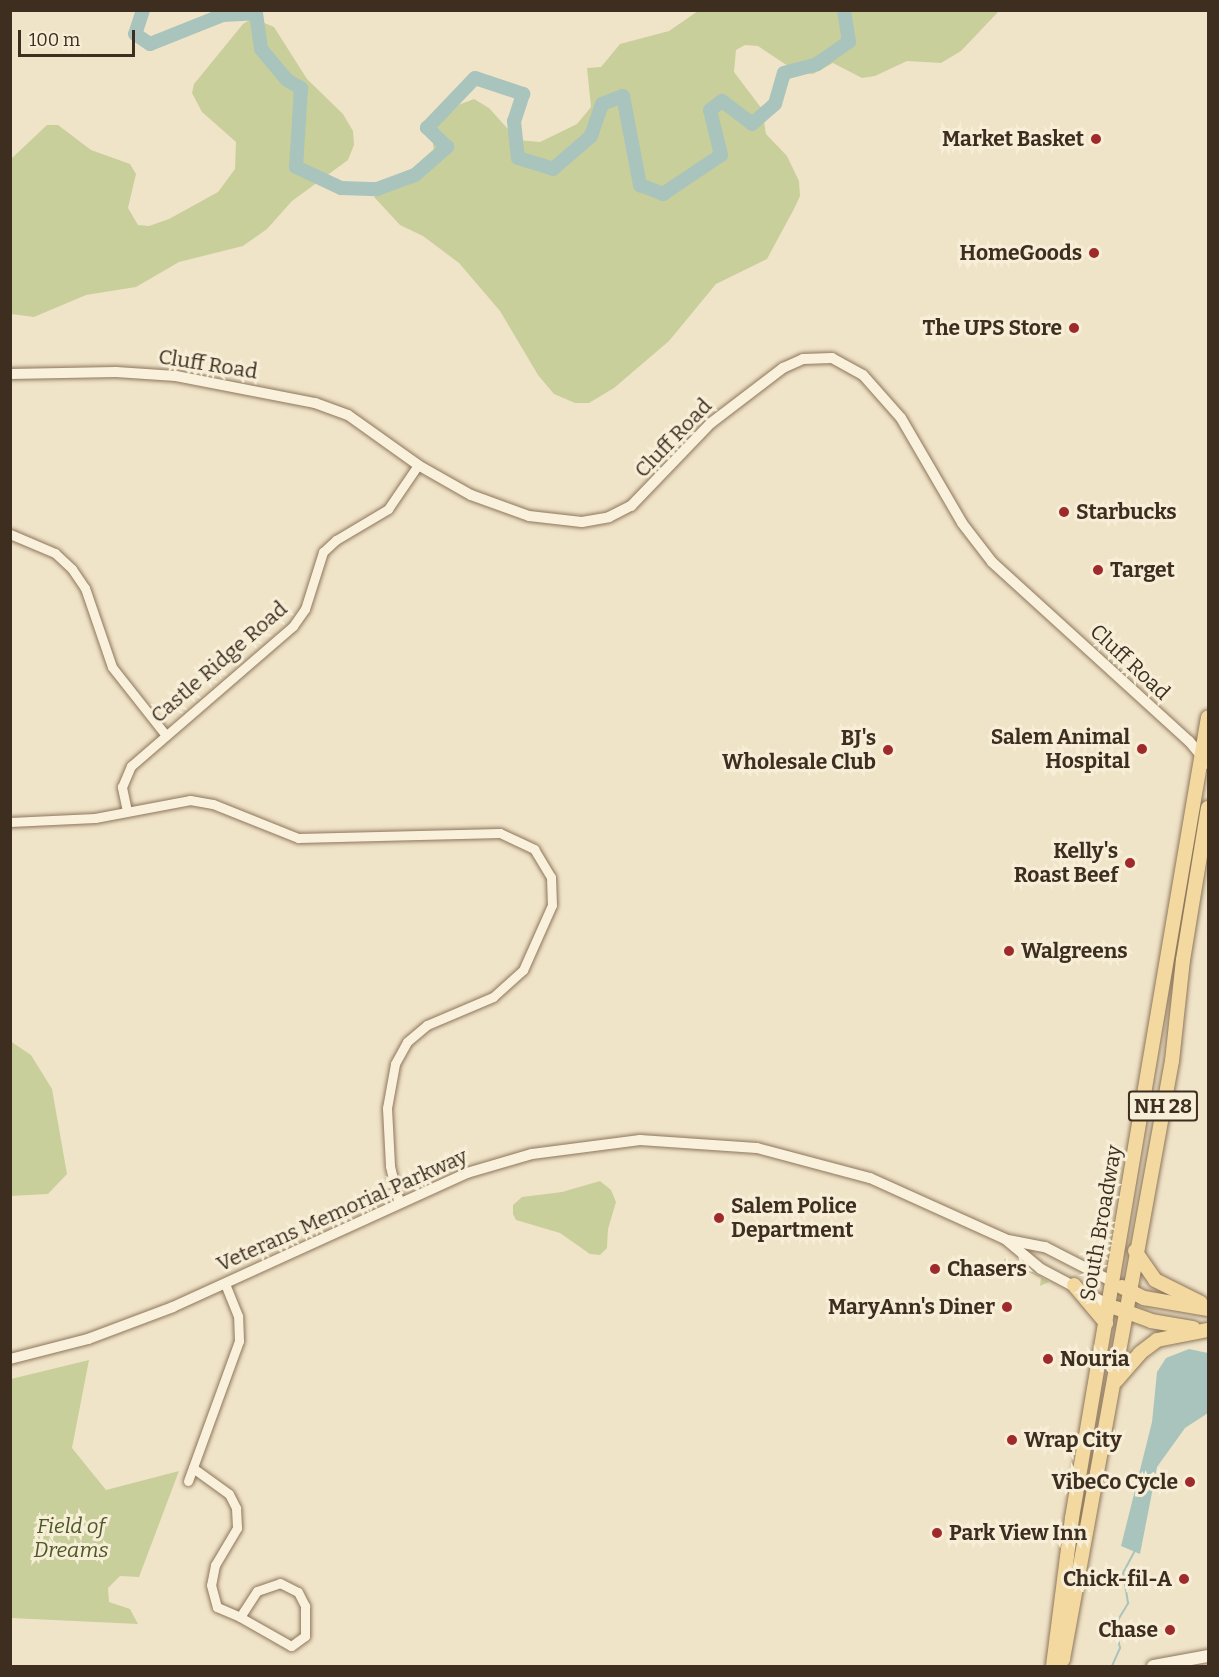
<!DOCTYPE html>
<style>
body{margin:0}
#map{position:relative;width:1219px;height:1677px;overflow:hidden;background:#f0e4c8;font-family:Bitter,serif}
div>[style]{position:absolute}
.green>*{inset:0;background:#c9cf9b}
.water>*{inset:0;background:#a9c4bc}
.stream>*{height:2px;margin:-1px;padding:0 1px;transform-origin:1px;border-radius:1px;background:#a9c4bc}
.river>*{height:14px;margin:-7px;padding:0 7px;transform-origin:7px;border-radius:7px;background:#a9c4bc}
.roads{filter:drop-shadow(0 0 2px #8d765c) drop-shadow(0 0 2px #8d765c)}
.minor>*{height:9px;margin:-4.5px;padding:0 4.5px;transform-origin:4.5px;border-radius:4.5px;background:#faf1dc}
.tertiary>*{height:10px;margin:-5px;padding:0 5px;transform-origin:5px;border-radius:5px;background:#faf1dc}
.secondary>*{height:12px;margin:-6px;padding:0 6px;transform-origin:6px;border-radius:6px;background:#faf1dc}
.primary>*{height:14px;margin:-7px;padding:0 7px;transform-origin:7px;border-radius:7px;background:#f3d9a0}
.dots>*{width:16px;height:16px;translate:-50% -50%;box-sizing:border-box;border:3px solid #f7eed8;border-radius:50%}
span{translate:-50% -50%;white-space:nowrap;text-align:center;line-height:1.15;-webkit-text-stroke:6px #f7eed8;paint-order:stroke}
.shield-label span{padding:2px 4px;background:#f7eed8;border:2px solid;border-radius:4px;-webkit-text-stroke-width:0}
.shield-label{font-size:20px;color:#3d2e20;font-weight:700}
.poi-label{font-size:21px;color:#3d2e20;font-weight:700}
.right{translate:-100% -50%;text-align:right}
.left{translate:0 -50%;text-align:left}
.street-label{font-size:21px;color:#3d2e20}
.park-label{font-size:21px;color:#4d5a26;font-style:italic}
.frame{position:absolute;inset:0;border:12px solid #3d2e20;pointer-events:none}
.scale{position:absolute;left:18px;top:30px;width:117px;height:27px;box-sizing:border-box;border:3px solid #3d2e20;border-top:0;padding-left:8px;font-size:18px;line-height:21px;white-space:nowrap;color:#3d2e20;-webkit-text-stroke:4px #f7eed8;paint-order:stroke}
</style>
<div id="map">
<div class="green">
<div style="clip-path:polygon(698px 11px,999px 11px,961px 51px,941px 63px,907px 61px,875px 76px,862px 78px,833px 63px,813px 74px,797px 72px,758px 46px,745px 45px,736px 50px,734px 72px,762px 109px,766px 134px,787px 156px,799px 181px,800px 196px,794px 209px,767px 259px,716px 284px,669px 341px,614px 388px,589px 403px,575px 403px,554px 394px,538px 375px,500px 311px,459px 263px,423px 236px,400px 225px,374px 197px,380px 191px,418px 180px,435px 159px,430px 122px,437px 113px,474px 99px,489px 108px,518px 140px,540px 142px,577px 124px,591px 107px,587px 68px,601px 67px,620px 44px,669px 31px)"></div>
<div style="clip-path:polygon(253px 18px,274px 27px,307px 79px,343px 114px,353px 131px,354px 145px,348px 160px,292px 201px,267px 229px,243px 246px,179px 262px,136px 287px,86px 295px,34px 317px,11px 314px,11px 159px,47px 125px,58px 125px,91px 150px,130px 164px,136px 174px,128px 208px,138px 225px,149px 226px,169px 219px,218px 192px,235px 169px,236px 142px,202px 112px,192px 93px,194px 84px,243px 24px)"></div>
<div style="clip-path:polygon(10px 1041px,31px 1055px,52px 1089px,67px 1174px,48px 1194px,11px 1196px)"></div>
<div style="clip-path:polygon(600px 1181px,611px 1190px,616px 1202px,608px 1229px,607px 1248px,600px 1255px,590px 1254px,560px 1233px,516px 1220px,513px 1214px,513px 1205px,522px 1197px,562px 1192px)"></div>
<div style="clip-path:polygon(1005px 1258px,1031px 1271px,1049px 1282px,1040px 1286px,1041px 1278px,1007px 1262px,1002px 1268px)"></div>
<div style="clip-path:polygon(89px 1360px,72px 1448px,106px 1490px,179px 1471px,139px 1577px,120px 1576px,108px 1588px,109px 1602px,130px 1609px,138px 1624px,11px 1618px,11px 1379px)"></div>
</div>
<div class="water">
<div style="clip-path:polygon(1189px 1349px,1208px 1353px,1208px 1413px,1185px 1428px,1157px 1467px,1140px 1554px,1121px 1546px,1152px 1422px,1157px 1372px,1166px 1358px)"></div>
</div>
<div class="stream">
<div style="left:1112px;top:1666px;width:20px;rotate:-66deg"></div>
<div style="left:1120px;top:1648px;width:24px;rotate:-102deg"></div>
<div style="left:1115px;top:1625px;width:26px;rotate:-59deg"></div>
<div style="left:1128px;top:1603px;width:30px;rotate:-99deg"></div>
<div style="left:1123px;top:1573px;width:26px;rotate:-62deg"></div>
</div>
<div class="river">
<div style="left:143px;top:10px;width:25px;rotate:108deg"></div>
<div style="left:135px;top:34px;width:18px;rotate:34deg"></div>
<div style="left:150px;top:44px;width:79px;rotate:-21.7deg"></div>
<div style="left:223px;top:15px;width:33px;rotate:-3deg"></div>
<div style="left:256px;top:13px;width:36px;rotate:82deg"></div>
<div style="left:261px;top:49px;width:40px;rotate:50deg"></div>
<div style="left:287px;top:80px;width:16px;rotate:30deg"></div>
<div style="left:301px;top:88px;width:79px;rotate:93.6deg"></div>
<div style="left:296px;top:167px;width:50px;rotate:25deg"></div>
<div style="left:341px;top:188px;width:36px;rotate:2deg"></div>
<div style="left:377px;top:189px;width:40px;rotate:-20.2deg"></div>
<div style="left:415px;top:175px;width:43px;rotate:-41.2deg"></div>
<div style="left:447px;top:147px;width:28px;rotate:-136deg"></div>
<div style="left:427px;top:128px;width:69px;rotate:-46.2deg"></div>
<div style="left:475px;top:78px;width:51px;rotate:18.4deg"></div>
<div style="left:523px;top:94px;width:28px;rotate:108deg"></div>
<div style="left:514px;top:121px;width:37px;rotate:84deg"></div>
<div style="left:518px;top:158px;width:37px;rotate:17deg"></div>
<div style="left:553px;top:169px;width:50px;rotate:-41deg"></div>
<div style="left:591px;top:136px;width:34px;rotate:-71deg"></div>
<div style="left:602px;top:104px;width:22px;rotate:-21deg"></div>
<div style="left:623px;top:96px;width:91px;rotate:79.2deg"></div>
<div style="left:640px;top:185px;width:25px;rotate:21deg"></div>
<div style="left:663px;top:194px;width:70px;rotate:-33.9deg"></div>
<div style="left:721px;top:155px;width:46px;rotate:-103.7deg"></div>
<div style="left:710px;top:110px;width:15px;rotate:-37deg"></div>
<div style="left:722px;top:101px;width:38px;rotate:37deg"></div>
<div style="left:752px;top:124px;width:30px;rotate:-41deg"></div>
<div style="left:775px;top:104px;width:32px;rotate:-74deg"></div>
<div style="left:784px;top:73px;width:34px;rotate:-15deg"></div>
<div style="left:817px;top:64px;width:39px;rotate:-35deg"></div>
<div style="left:849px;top:42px;width:32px;rotate:-99deg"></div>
</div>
<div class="roads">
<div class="minor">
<div style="left:10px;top:534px;width:49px;rotate:22.9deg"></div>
<div style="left:55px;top:553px;width:23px;rotate:43deg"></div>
<div style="left:72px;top:569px;width:23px;rotate:56deg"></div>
<div style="left:85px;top:588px;width:83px;rotate:71.1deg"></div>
<div style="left:112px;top:667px;width:85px;rotate:51.7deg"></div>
<div style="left:127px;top:811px;width:25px;rotate:-102deg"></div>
<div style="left:122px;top:787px;width:23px;rotate:-67deg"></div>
<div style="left:131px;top:766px;width:214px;rotate:-40.8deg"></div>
<div style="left:293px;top:626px;width:21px;rotate:-55deg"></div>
<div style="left:305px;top:609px;width:60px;rotate:-72.5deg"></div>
<div style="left:323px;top:552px;width:18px;rotate:-43deg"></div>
<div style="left:336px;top:540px;width:61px;rotate:-30.8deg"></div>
<div style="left:388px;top:509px;width:53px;rotate:-55.7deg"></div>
<div style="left:10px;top:822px;width:85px;rotate:-2.7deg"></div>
<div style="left:95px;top:818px;width:97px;rotate:-10.7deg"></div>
<div style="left:190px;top:800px;width:23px;rotate:10deg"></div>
<div style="left:213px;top:804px;width:92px;rotate:21.8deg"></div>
<div style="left:298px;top:838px;width:202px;rotate:-1.4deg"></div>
<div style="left:500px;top:833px;width:38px;rotate:25deg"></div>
<div style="left:534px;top:849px;width:33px;rotate:59deg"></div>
<div style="left:551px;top:877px;width:28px;rotate:88deg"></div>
<div style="left:552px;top:905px;width:71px;rotate:114deg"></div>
<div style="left:523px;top:970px;width:40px;rotate:138deg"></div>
<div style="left:493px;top:997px;width:72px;rotate:157deg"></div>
<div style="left:427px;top:1025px;width:26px;rotate:140deg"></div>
<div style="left:407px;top:1042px;width:25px;rotate:119deg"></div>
<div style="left:395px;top:1064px;width:45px;rotate:100.3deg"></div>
<div style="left:387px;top:1108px;width:58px;rotate:87deg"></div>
<div style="left:390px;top:1166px;width:37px;rotate:77deg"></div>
<div style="left:193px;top:1468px;width:44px;rotate:35.8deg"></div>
<div style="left:229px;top:1494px;width:16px;rotate:63deg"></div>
<div style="left:236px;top:1508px;width:20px;rotate:87deg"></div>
<div style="left:237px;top:1528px;width:43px;rotate:120.7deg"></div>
<div style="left:215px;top:1565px;width:20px;rotate:101deg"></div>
<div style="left:211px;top:1585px;width:23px;rotate:75deg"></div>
<div style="left:217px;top:1607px;width:25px;rotate:23deg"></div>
<div style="left:188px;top:1481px;width:149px;rotate:-70deg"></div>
<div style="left:239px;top:1341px;width:25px;rotate:-92deg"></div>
<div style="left:238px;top:1316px;width:35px;rotate:-112deg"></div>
<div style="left:280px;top:1583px;width:20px;rotate:27deg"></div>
<div style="left:298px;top:1592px;width:16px;rotate:63deg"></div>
<div style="left:305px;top:1606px;width:30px;rotate:90deg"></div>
<div style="left:305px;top:1636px;width:17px;rotate:144deg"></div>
<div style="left:291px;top:1646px;width:59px;rotate:-150.4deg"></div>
<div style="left:240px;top:1617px;width:31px;rotate:-57deg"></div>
<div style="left:257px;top:1591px;width:24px;rotate:-19deg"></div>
</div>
<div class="tertiary">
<div style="left:10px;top:374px;width:106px;rotate:-1.1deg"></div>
<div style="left:116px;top:372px;width:60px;rotate:3.8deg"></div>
<div style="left:176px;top:376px;width:142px;rotate:11deg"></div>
<div style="left:315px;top:403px;width:35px;rotate:20deg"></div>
<div style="left:348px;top:415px;width:86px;rotate:35.5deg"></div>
<div style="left:418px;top:465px;width:61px;rotate:29.5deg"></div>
<div style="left:471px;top:495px;width:62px;rotate:19.9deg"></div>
<div style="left:529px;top:516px;width:53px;rotate:6.5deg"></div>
<div style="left:582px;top:522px;width:27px;rotate:-10deg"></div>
<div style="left:609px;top:517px;width:25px;rotate:-27deg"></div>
<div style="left:631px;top:506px;width:115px;rotate:-46.1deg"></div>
<div style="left:711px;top:423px;width:91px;rotate:-37.4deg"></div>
<div style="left:783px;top:368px;width:22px;rotate:-24deg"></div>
<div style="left:803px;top:359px;width:29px;rotate:-2deg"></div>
<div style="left:832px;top:358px;width:35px;rotate:29deg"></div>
<div style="left:863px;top:375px;width:57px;rotate:48.5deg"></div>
<div style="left:901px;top:418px;width:121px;rotate:59.8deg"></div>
<div style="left:962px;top:523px;width:49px;rotate:52.4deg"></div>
<div style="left:992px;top:562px;width:266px;rotate:42.3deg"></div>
<div style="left:1189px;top:741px;width:30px;rotate:50deg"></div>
<div style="left:1008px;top:1240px;width:38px;rotate:11deg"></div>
<div style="left:1045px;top:1247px;width:76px;rotate:27.2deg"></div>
<div style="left:10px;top:1359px;width:81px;rotate:-14.4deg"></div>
<div style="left:88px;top:1339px;width:91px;rotate:-20.6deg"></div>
<div style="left:173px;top:1307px;width:323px;rotate:-24.5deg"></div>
<div style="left:467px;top:1173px;width:68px;rotate:-16.3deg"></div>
<div style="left:532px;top:1154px;width:109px;rotate:-7.4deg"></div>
<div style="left:640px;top:1140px;width:117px;rotate:3.9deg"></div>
<div style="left:757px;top:1148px;width:117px;rotate:14.9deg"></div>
<div style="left:870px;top:1178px;width:148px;rotate:24.3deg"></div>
<div style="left:1005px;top:1239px;width:47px;rotate:39.8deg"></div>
<div style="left:1041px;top:1269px;width:77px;rotate:27.9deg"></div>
</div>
<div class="secondary">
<div style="left:1153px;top:1666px;width:56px;rotate:-10.3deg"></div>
</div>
<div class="primary">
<div style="left:1135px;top:1251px;width:35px;rotate:55deg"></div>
<div style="left:1155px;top:1280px;width:51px;rotate:26.6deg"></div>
<div style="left:1074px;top:1285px;width:50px;rotate:49.9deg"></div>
<div style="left:1122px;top:1287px;width:25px;rotate:27deg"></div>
<div style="left:1144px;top:1298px;width:65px;rotate:9.8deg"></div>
<div style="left:1116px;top:1308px;width:37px;rotate:20deg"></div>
<div style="left:1151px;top:1321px;width:43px;rotate:9.5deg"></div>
<div style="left:1116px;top:1381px;width:37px;rotate:-49deg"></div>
<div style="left:1140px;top:1353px;width:21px;rotate:-37deg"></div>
<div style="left:1157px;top:1340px;width:52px;rotate:-11.1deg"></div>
<div style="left:1053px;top:1666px;width:149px;rotate:-82.7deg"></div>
<div style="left:1072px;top:1518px;width:812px;rotate:-80.36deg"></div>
<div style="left:1058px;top:1666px;width:9px;rotate:-54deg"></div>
<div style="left:1063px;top:1659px;width:608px;rotate:-79.67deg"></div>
<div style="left:1172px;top:1061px;width:102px;rotate:-83.8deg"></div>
<div style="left:1183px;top:960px;width:154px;rotate:-80.7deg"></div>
</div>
</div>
<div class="dots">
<div style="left:1096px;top:139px;background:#9e2a2b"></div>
<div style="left:1094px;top:253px;background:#9e2a2b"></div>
<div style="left:1074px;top:328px;background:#9e2a2b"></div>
<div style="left:1064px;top:512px;background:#9e2a2b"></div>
<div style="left:1098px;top:570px;background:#9e2a2b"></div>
<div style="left:1142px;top:749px;background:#9e2a2b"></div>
<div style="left:888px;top:750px;background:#9e2a2b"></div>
<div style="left:1130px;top:863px;background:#9e2a2b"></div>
<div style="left:1009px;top:951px;background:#9e2a2b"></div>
<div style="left:719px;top:1218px;background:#9e2a2b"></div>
<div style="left:935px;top:1269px;background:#9e2a2b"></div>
<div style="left:1007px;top:1307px;background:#9e2a2b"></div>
<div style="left:1048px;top:1359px;background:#9e2a2b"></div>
<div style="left:1012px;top:1440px;background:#9e2a2b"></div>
<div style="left:1190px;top:1482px;background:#9e2a2b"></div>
<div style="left:937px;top:1533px;background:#9e2a2b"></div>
<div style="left:1184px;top:1579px;background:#9e2a2b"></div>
<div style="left:1170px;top:1630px;background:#9e2a2b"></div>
</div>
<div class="shield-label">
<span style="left:1163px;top:1106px">NH 28</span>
</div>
<div class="poi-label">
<span class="right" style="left:1084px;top:139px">Market Basket</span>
<span class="right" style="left:1082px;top:253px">HomeGoods</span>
<span class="right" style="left:1062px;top:328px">The UPS Store</span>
<span class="left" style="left:1076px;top:512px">Starbucks</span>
<span class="left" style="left:1110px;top:570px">Target</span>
<span class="right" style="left:1130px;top:749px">Salem Animal<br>Hospital</span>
<span class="right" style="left:876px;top:750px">BJ's<br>Wholesale Club</span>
<span class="right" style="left:1118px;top:863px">Kelly's<br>Roast Beef</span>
<span class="left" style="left:1021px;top:951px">Walgreens</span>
<span class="left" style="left:731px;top:1218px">Salem Police<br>Department</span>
<span class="left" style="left:947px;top:1269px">Chasers</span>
<span class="right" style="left:995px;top:1307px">MaryAnn's Diner</span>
<span class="left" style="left:1060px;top:1359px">Nouria</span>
<span class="left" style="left:1024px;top:1440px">Wrap City</span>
<span class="right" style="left:1178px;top:1482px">VibeCo Cycle</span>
<span class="left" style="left:949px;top:1533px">Park View Inn</span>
<span class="right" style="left:1172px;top:1579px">Chick-fil-A</span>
<span class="right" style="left:1158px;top:1630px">Chase</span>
</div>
<div class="street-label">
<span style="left:208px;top:364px;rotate:9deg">Cluff Road</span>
<span style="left:673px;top:438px;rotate:-46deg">Cluff Road</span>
<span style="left:219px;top:662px;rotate:-41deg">Castle Ridge Road</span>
<span style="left:1130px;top:662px;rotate:43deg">Cluff Road</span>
<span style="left:342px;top:1210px;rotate:-24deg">Veterans Memorial Parkway</span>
<span style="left:1101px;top:1223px;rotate:-80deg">South Broadway</span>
</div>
<div class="park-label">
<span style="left:71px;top:1538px">Field of<br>Dreams</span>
</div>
<div class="frame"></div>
<div class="scale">100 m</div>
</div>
